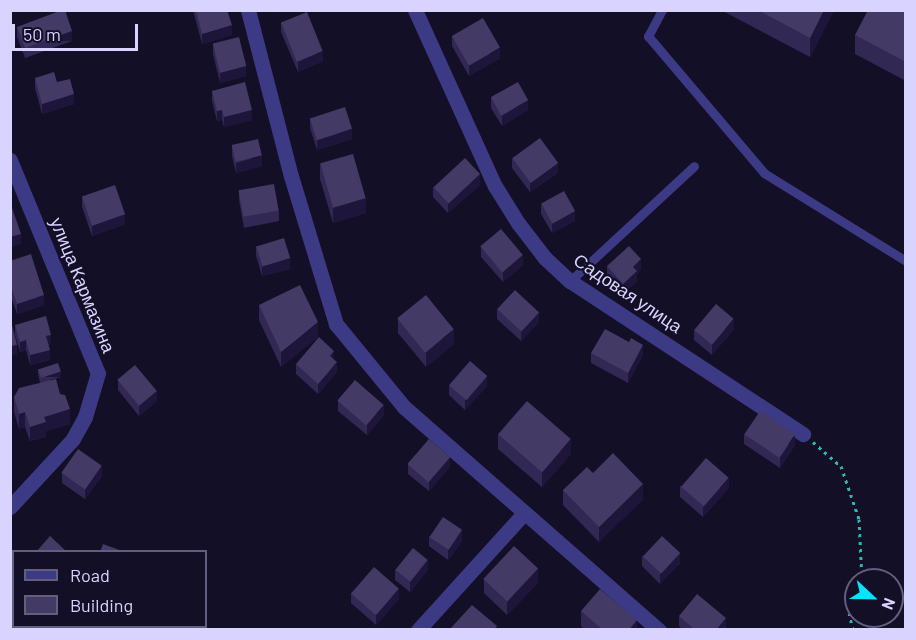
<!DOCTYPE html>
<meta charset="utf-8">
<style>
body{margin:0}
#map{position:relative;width:916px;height:640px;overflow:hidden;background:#130f26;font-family:Barlow,sans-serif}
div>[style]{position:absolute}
.stream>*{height:5px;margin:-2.5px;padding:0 2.5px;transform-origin:2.5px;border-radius:2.5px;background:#0c2248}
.path>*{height:3px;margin-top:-1.5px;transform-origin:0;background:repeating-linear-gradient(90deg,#2fb8b0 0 3px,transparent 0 7.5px)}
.service>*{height:9px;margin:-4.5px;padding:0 4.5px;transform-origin:4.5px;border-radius:4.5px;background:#3d3a85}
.minor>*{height:15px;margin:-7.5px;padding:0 7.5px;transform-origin:7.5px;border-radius:7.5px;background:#3d3a85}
.wall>*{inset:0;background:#312854}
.shaded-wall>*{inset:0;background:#1d163a;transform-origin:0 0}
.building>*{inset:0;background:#433a66;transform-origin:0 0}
span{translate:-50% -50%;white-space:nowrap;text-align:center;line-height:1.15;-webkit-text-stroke:4.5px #130f26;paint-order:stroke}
.street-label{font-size:18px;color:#d9d4ff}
.frame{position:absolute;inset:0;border:12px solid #d9d4ff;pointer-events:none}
.legend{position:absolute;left:12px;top:550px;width:195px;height:78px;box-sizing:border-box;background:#130f26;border:2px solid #625e7d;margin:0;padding:8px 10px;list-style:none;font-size:18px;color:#d9d4ff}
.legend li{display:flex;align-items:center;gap:12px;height:30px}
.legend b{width:30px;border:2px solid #625e7d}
.north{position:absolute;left:844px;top:568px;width:60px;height:60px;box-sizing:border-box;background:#130f26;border:2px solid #625e7d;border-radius:50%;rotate:112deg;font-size:16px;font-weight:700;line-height:24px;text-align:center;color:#d9d4ff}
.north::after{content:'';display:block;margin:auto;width:21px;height:27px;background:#00e5ff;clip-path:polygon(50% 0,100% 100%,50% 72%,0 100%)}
.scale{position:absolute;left:12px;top:24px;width:126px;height:27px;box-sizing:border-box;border:3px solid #d9d4ff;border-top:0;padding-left:8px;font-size:18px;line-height:21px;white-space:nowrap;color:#d9d4ff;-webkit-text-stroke:4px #130f26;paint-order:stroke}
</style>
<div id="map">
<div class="stream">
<div style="left:905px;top:630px;width:1px;rotate:-45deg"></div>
</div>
<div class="path">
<div style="left:813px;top:442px;width:37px;rotate:41deg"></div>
<div style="left:841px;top:466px;width:56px;rotate:71.2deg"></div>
<div style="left:859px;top:519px;width:61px;rotate:87.2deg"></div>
<div style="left:853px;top:630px;width:17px;rotate:-103deg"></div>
<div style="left:849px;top:613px;width:13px;rotate:-58deg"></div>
</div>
<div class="service">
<div style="left:662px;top:10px;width:30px;rotate:118deg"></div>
<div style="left:648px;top:36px;width:180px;rotate:49.7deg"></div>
<div style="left:764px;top:173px;width:167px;rotate:31.8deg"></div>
<div style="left:570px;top:281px;width:169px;rotate:-42.8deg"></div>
</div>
<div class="minor">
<div style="left:248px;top:10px;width:171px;rotate:75.5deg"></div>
<div style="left:291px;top:176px;width:155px;rotate:73.1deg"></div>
<div style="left:336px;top:324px;width:107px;rotate:50.7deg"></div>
<div style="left:404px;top:407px;width:339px;rotate:41.2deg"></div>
<div style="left:415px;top:10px;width:193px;rotate:65.6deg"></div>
<div style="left:495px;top:186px;width:44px;rotate:58.1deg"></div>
<div style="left:518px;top:223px;width:44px;rotate:52.4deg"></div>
<div style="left:545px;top:258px;width:34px;rotate:43deg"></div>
<div style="left:570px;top:281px;width:279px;rotate:33.3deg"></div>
<div style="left:10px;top:160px;width:230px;rotate:67.6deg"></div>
<div style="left:98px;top:373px;width:46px;rotate:106.5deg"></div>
<div style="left:85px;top:417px;width:25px;rotate:119deg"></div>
<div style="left:73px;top:439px;width:93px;rotate:132.8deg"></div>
<div style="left:91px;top:630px;width:4px;rotate:-56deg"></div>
<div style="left:418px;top:630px;width:158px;rotate:-47.8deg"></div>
</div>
<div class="wall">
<div style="clip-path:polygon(193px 10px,227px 10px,232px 35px,202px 44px)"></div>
<div style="clip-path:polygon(721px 10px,834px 10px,810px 57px)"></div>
<div style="clip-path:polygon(906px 10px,906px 81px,855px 54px,855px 35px)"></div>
<div style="clip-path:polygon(281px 22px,323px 61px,298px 72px,281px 32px)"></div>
<div style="clip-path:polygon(17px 27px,72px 41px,25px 58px,17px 37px)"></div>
<div style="clip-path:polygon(452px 36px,500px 58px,469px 76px,452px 46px)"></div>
<div style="clip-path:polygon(213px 44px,246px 76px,220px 83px,213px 54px)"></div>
<div style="clip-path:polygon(35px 78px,57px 82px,74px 104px,42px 114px,35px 88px)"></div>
<div style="clip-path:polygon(212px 91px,252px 120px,224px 127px,222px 120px,217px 121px,212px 101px)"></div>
<div style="clip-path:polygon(491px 98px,528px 110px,502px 126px,491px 108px)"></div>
<div style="clip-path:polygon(310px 118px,352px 139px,317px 150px,310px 128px)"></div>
<div style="clip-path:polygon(232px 145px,262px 166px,236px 173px,232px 156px)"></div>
<div style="clip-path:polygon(512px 158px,558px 173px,530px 192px,512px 168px)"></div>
<div style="clip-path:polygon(320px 164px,366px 213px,333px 223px,320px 179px)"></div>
<div style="clip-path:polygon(480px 185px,448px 213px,433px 197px,433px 187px)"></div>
<div style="clip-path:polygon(239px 190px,279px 211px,279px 221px,244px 228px,239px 200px)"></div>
<div style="clip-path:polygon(82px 197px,125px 224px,92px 236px,82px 207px)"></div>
<div style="clip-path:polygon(541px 204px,575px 221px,552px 233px,541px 214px)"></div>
<div style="clip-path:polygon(256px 246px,290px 269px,262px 276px,256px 256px)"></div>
<div style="clip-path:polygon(481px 247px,523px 265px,503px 282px,481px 257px)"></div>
<div style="clip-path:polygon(10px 261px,44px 305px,17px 314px,10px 294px)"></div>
<div style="clip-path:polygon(607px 266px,641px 269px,637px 274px,637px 281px,623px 294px,607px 276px)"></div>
<div style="clip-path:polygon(259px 305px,318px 337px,281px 367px,259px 320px)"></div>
<div style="clip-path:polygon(497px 309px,539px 322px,521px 341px,497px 319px)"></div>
<div style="clip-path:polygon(398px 319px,454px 344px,426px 367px,398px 333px)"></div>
<div style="clip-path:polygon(15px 325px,51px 345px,49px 345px,50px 360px,30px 365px,26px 350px,20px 352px,15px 335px)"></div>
<div style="clip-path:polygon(734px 329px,712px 355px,694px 340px,694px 330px)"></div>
<div style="clip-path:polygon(629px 342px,643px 355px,628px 383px,591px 363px,591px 353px)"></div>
<div style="clip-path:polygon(296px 364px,337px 372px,318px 394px,296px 374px)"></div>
<div style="clip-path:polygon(38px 369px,61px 377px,50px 380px,60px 394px,70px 424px,46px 431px,46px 437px,30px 441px,25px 427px,19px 429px,14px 412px,14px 397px,40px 383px,38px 374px)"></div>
<div style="clip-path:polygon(118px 380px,157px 401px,139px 416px,118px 390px)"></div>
<div style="clip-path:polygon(449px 385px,487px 386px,465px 410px,449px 395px)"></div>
<div style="clip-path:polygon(338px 401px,384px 415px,367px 435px,338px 411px)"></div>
<div style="clip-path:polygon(498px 434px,571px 454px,542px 487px,498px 449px)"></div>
<div style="clip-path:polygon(744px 434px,795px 445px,780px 468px,744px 444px)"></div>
<div style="clip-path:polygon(408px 464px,450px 467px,429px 491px,408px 474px)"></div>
<div style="clip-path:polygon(62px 473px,102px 476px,85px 499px,62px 483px)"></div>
<div style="clip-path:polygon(593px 473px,643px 499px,599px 542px,563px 505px,563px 490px)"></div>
<div style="clip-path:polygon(680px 486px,729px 488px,703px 517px,680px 497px)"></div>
<div style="clip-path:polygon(429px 536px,462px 541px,448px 560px,429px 546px)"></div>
<div style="clip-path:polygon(642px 556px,680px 563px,660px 584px,642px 566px)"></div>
<div style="clip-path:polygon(395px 570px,428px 570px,410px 592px,395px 580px)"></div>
<div style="clip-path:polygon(484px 579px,538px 583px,507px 615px,484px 593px)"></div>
<div style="clip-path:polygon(351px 593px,399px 599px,376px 625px,351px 603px)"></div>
<div style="clip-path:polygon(581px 611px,637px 630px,585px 630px,581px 626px)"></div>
<div style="clip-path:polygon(679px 616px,726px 628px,724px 630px,683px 630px,679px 626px)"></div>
</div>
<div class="shaded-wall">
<div style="clip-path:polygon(274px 10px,283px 10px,274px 13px)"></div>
<div style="clip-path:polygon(824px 10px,834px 10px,810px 57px,810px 38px)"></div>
<div style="clip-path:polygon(232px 25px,232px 35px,202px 44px,202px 34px)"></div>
<div style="left:72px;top:31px;width:10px;height:50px;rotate:90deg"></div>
<div style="clip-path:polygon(500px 48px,500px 58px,469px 76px,469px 66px)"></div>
<div style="clip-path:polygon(323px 51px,323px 61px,298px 72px,298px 62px)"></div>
<div style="clip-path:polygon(246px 66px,246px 76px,220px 83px,220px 73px)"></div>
<div style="clip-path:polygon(74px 94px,74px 104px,42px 114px,42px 104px)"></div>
<div style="clip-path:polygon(528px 100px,528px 110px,502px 126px,502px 116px)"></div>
<div style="clip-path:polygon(222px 110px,222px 120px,217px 121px,217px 111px)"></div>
<div style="clip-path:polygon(252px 110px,252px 120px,224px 127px,224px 117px)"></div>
<div style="clip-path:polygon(352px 129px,352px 139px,317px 150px,317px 140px)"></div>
<div style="clip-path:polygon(262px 156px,262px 166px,236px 173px,236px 163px)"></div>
<div style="clip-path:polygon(558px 163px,558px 173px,530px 192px,530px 182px)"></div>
<div style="clip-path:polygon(480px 174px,480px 185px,448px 213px,448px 203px)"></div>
<div style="clip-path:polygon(366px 198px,366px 213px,333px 223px,333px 208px)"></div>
<div style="clip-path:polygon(575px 211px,575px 221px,552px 233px,552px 223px)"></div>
<div style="clip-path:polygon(125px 214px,125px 224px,92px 236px,92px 226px)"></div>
<div style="clip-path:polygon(21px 234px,21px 244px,10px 248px,10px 237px)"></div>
<div style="clip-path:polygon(523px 255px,523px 265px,503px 282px,503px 272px)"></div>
<div style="clip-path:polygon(290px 258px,290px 269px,262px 276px,262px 266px)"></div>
<div style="clip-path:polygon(641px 259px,641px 269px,637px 274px,637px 281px,623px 294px,623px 284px,633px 267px)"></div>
<div style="clip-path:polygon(44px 295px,44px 305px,17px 314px,17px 304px)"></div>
<div style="clip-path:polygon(539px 312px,539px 322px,521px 341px,521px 331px)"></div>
<div style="clip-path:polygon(734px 319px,734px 329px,712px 355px,712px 345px)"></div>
<div style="clip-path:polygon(318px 322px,318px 337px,281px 367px,281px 352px)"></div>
<div style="clip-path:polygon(454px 329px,454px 344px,426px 367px,426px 353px)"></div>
<div style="clip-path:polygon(51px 335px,51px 345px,46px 346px,46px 336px)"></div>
<div style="clip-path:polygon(26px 340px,26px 350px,20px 352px,20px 342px)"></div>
<div style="clip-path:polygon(17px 345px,17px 355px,10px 356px,10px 346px)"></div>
<div style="clip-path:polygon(643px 345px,643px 355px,628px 383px,628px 373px)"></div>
<div style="clip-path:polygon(50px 350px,50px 360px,30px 365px,30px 355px)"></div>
<div style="clip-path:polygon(334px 351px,334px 361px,330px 356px)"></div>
<div style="clip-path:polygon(337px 362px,337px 372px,318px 394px,318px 384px)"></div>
<div style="left:61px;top:372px;width:5px;height:21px;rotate:90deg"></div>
<div style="clip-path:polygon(487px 376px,487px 386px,465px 410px,465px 400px)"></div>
<div style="clip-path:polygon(157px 391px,157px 401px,139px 416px,139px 405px)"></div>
<div style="clip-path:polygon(384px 405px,384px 415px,367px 435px,367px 425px)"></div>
<div style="clip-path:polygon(70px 409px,70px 424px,46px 431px,46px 437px,30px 441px,30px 427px,44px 417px)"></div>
<div style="clip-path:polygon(25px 412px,25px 427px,19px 429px,19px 414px)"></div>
<div style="clip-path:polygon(795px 435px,795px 445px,780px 468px,780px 458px)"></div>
<div style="clip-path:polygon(571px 439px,571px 454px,542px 487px,542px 473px)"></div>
<div style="clip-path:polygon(450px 457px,450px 467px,429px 491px,429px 481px)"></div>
<div style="clip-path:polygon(102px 466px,102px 476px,85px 499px,85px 489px)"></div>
<div style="clip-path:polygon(729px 478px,729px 488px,703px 517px,703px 507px)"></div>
<div style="clip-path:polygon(12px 480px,12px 490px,10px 491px,10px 481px)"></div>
<div style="clip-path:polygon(643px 484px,643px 499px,599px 542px,599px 527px)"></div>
<div style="clip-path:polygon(462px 530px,462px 541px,448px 560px,448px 550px)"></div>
<div style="clip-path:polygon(680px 553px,680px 563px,660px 584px,660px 574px)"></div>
<div style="clip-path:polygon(428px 560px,428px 570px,410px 592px,410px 582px)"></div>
<div style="clip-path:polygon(538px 568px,538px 583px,507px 615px,507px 600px)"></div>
<div style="clip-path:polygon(399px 589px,399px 599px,376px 625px,376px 615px)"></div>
<div style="clip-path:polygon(726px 618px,726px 628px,724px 630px,716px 630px)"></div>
<div style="clip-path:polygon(637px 620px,637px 630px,629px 630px)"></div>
</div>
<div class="building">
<div style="clip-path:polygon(62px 10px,65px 10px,72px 31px,25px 48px,17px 27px)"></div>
<div style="clip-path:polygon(196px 10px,227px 10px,232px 25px,202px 34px)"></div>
<div style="clip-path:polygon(758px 10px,824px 10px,810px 38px)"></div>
<div style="clip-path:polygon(868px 10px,906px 10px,906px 62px,855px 35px)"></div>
<div style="left:307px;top:12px;width:42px;height:28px;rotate:68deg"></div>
<div style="left:483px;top:18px;width:34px;height:36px;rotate:60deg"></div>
<div style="left:239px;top:37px;width:30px;height:27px;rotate:76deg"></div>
<div style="clip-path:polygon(54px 72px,57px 82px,70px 79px,74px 94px,42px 104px,35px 78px)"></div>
<div style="clip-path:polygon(245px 82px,252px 110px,224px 117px,222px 110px,217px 111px,212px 91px)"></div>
<div style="left:518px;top:82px;width:21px;height:31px;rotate:61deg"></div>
<div style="left:345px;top:107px;width:23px;height:37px;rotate:72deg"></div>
<div style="left:540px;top:138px;width:31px;height:34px;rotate:54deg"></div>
<div style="left:258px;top:139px;width:17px;height:27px;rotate:77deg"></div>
<div style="left:353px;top:154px;width:46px;height:34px;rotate:74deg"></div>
<div style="left:465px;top:158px;width:22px;height:43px;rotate:47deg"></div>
<div style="left:274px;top:184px;width:27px;height:36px;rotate:80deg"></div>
<div style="left:115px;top:185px;width:31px;height:35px;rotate:71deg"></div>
<div style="left:564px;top:191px;width:23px;height:26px;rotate:61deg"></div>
<div style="clip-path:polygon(10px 202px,21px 234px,10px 237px)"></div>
<div style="left:501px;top:229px;width:34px;height:27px;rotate:50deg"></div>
<div style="left:284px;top:238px;width:21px;height:29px;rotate:73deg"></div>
<div style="clip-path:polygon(629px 246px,641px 259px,633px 267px,637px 271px,623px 284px,607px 266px)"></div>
<div style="clip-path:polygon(31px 254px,44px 295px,17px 304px,10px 284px,10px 261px)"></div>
<div style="clip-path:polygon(300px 285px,318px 322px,281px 352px,259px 305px)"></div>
<div style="left:515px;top:290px;width:33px;height:26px;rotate:43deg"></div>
<div style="left:426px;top:295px;width:44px;height:37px;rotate:51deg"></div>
<div style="left:716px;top:304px;width:23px;height:34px;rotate:40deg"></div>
<div style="clip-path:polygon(46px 316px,51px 335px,46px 336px,50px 350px,30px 355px,26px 340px,20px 342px,15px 325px)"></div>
<div style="clip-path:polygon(12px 325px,17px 345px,10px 346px,10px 326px)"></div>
<div style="clip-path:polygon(605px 329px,629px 342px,631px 338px,643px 345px,628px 373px,591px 353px)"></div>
<div style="clip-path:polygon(319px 337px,334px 351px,330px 356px,337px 362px,318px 384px,296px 364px)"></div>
<div style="left:470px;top:361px;width:23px;height:32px;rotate:41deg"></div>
<div style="left:58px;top:363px;width:9px;height:21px;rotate:72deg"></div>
<div style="left:135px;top:365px;width:34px;height:23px;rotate:50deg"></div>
<div style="clip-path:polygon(56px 379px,60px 394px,65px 395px,70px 409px,44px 417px,46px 422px,30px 427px,25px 412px,19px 414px,14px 397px,19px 388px)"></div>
<div style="left:355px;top:380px;width:38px;height:27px;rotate:41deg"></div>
<div style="left:527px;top:401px;width:58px;height:44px;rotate:41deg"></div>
<div style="left:760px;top:411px;width:42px;height:28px;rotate:34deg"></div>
<div style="left:429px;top:439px;width:28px;height:33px;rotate:41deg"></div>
<div style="left:78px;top:449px;width:29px;height:29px;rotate:35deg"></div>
<div style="clip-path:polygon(613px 453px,643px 484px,599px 527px,563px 490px,587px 467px,593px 473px)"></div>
<div style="left:706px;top:458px;width:30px;height:38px;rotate:41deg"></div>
<div style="left:443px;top:517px;width:23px;height:24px;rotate:34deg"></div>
<div style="clip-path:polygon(50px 536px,67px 552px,36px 552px)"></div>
<div style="left:662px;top:536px;width:25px;height:28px;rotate:43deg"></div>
<div style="clip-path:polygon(103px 544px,125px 552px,100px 552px)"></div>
<div style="left:514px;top:546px;width:33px;height:45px;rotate:43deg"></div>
<div style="left:413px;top:548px;width:19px;height:28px;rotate:39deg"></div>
<div style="left:374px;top:567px;width:33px;height:35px;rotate:41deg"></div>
<div style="clip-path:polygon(600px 589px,637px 620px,629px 630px,603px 630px,581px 611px)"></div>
<div style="clip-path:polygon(697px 594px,726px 618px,716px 630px,695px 630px,679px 616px)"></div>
<div style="clip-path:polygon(472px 605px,497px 626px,494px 630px,450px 629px)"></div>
</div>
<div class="street-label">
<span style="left:83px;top:285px;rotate:68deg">улица Кармазина</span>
<span style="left:628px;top:293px;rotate:34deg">Садовая улица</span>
</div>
<div class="frame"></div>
<ul class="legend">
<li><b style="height:8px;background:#3d3a85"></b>Road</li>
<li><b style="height:16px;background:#433a66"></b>Building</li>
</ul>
<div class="north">N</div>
<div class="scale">50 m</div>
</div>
